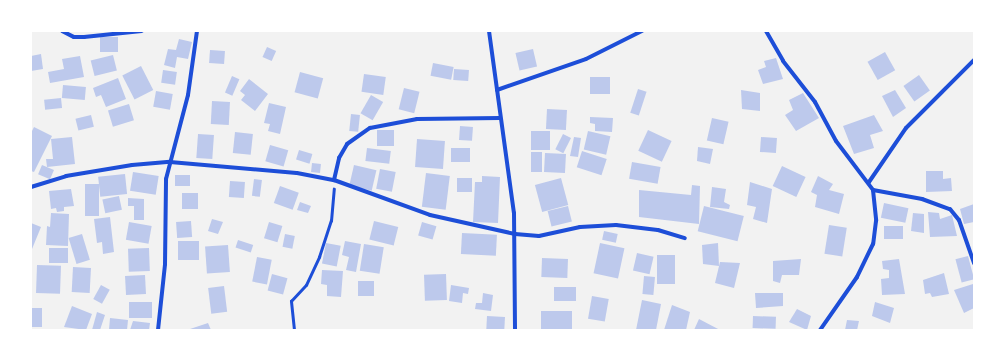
<!DOCTYPE html>
<style>
body{margin:0}
#map{position:relative;width:1005px;height:361px;overflow:hidden;background:#f2f2f2;font-family:"Sofia Sans Condensed",sans-serif}
div>[style]{position:absolute}
.building>*{inset:0;background:#bdc9ec;transform-origin:0 0}
.path>*{height:2.5px;margin:-1.25px;padding:0 1.25px;transform-origin:1.25px;border-radius:1.25px;background:#1d4ed8}
.minor>*{height:4px;margin:-2px;padding:0 2px;transform-origin:2px;border-radius:2px;background:#1d4ed8}
span{translate:-50% -50%;white-space:nowrap;text-align:center;line-height:1.15;-webkit-text-stroke:3px #fff;paint-order:stroke}
.frame{position:absolute;inset:0;border:32px solid #fff;pointer-events:none}
</style>
<div id="map">
<div class="building">
<div style="left:100px;top:37px;width:18px;height:15px"></div>
<div style="clip-path:polygon(179px 39px,192px 42px,188px 59px,177px 57px,175px 68px,164px 65px,168px 49px,176px 50px)"></div>
<div style="left:267px;top:47px;width:10px;height:11px;rotate:24deg"></div>
<div style="left:533px;top:49px;width:18px;height:18px;rotate:77deg"></div>
<div style="left:210px;top:50px;width:15px;height:13px;rotate:4deg"></div>
<div style="left:885px;top:52px;width:21px;height:20px;rotate:61deg"></div>
<div style="clip-path:polygon(41px 54px,43px 69px,31px 71px,31px 56px)"></div>
<div style="left:113px;top:55px;width:16px;height:23px;rotate:76deg"></div>
<div style="clip-path:polygon(80px 56px,84px 77px,50px 83px,48px 72px,64px 69px,62px 59px)"></div>
<div style="clip-path:polygon(776px 58px,783px 79px,763px 84px,758px 70px,766px 67px,764px 61px)"></div>
<div style="left:433px;top:63px;width:21px;height:13px;rotate:11deg"></div>
<div style="left:141px;top:66px;width:27px;height:21px;rotate:63deg"></div>
<div style="left:454px;top:69px;width:15px;height:11px;rotate:4deg"></div>
<div style="left:163px;top:70px;width:14px;height:13px;rotate:8deg"></div>
<div style="left:300px;top:72px;width:24px;height:21px;rotate:15deg"></div>
<div style="left:364px;top:74px;width:22px;height:18px;rotate:8deg"></div>
<div style="left:919px;top:75px;width:19px;height:19px;rotate:55deg"></div>
<div style="left:232px;top:76px;width:8px;height:18px;rotate:23deg"></div>
<div style="left:590px;top:77px;width:20px;height:17px"></div>
<div style="clip-path:polygon(118px 78px,126px 99px,106px 107px,101px 95px,96px 97px,93px 88px)"></div>
<div style="clip-path:polygon(249px 79px,268px 94px,255px 111px,241px 100px,245px 95px,240px 91px)"></div>
<div style="left:63px;top:85px;width:23px;height:13px;rotate:5deg"></div>
<div style="left:404px;top:88px;width:16px;height:22px;rotate:14deg"></div>
<div style="left:638px;top:89px;width:9px;height:25px;rotate:18deg"></div>
<div style="clip-path:polygon(741px 90px,760px 93px,760px 111px,742px 109px)"></div>
<div style="clip-path:polygon(895px 90px,906px 108px,893px 117px,882px 96px)"></div>
<div style="left:156px;top:91px;width:17px;height:16px;rotate:10deg"></div>
<div style="clip-path:polygon(803px 93px,819px 118px,796px 131px,785px 115px,793px 110px,789px 100px)"></div>
<div style="left:371px;top:95px;width:14px;height:21px;rotate:30deg"></div>
<div style="left:61px;top:98px;width:10px;height:17px;rotate:84deg"></div>
<div style="left:212px;top:101px;width:18px;height:23px;rotate:3deg"></div>
<div style="clip-path:polygon(269px 103px,286px 107px,280px 134px,268px 131px,270px 124px,264px 123px)"></div>
<div style="left:129px;top:104px;width:17px;height:22px;rotate:73deg"></div>
<div style="left:547px;top:109px;width:20px;height:20px;rotate:3deg"></div>
<div style="left:351px;top:114px;width:9px;height:17px;rotate:6deg"></div>
<div style="left:91px;top:115px;width:12px;height:16px;rotate:76deg"></div>
<div style="clip-path:polygon(874px 115px,883px 131px,870px 135px,874px 148px,854px 154px,843px 126px)"></div>
<div style="clip-path:polygon(590px 117px,613px 118px,612px 132px,595px 131px,595px 124px,590px 123px)"></div>
<div style="left:712px;top:118px;width:17px;height:23px;rotate:13deg"></div>
<div style="left:460px;top:126px;width:13px;height:14px;rotate:4deg"></div>
<div style="clip-path:polygon(34px 127px,52px 136px,34px 172px,31px 171px,31px 133px)"></div>
<div style="left:377px;top:130px;width:17px;height:16px"></div>
<div style="left:648px;top:130px;width:26px;height:23px;rotate:25deg"></div>
<div style="left:531px;top:131px;width:19px;height:19px"></div>
<div style="left:588px;top:131px;width:23px;height:19px;rotate:13deg"></div>
<div style="left:235px;top:132px;width:18px;height:21px;rotate:6deg"></div>
<div style="left:198px;top:134px;width:16px;height:24px;rotate:4deg"></div>
<div style="left:563px;top:134px;width:9px;height:17px;rotate:27deg"></div>
<div style="clip-path:polygon(72px 137px,75px 164px,47px 167px,46px 159px,53px 159px,51px 139px)"></div>
<div style="clip-path:polygon(574px 137px,581px 138px,578px 157px,570px 156px)"></div>
<div style="left:761px;top:137px;width:16px;height:15px;rotate:4deg"></div>
<div style="left:417px;top:139px;width:28px;height:28px;rotate:4deg"></div>
<div style="left:270px;top:145px;width:19px;height:17px;rotate:16deg"></div>
<div style="clip-path:polygon(698px 147px,713px 149px,710px 164px,697px 161px)"></div>
<div style="left:367px;top:148px;width:24px;height:13px;rotate:7deg"></div>
<div style="left:451px;top:148px;width:19px;height:14px"></div>
<div style="left:299px;top:150px;width:14px;height:10px;rotate:17deg"></div>
<div style="left:582px;top:151px;width:26px;height:17px;rotate:18deg"></div>
<div style="left:531px;top:152px;width:11px;height:20px"></div>
<div style="left:545px;top:153px;width:21px;height:19px;rotate:3deg"></div>
<div style="left:632px;top:162px;width:29px;height:17px;rotate:10deg"></div>
<div style="left:312px;top:163px;width:9px;height:9px;rotate:6deg"></div>
<div style="left:42px;top:165px;width:13px;height:10px;rotate:23deg"></div>
<div style="left:354px;top:165px;width:23px;height:21px;rotate:13deg"></div>
<div style="left:782px;top:166px;width:26px;height:22px;rotate:25deg"></div>
<div style="left:380px;top:169px;width:16px;height:20px;rotate:11deg"></div>
<div style="clip-path:polygon(926px 171px,943px 171px,943px 179px,951px 178px,952px 191px,926px 192px)"></div>
<div style="left:133px;top:172px;width:26px;height:19px;rotate:9deg"></div>
<div style="left:426px;top:173px;width:24px;height:34px;rotate:7deg"></div>
<div style="left:125px;top:174px;width:20px;height:27px;rotate:84deg"></div>
<div style="left:190px;top:175px;width:11px;height:15px;rotate:90deg"></div>
<div style="clip-path:polygon(482px 176px,500px 177px,498px 223px,473px 222px,475px 182px,482px 182px)"></div>
<div style="clip-path:polygon(818px 176px,833px 184px,829px 190px,844px 194px,839px 214px,815px 207px,817px 195px,811px 192px)"></div>
<div style="left:457px;top:178px;width:15px;height:14px"></div>
<div style="left:561px;top:178px;width:28px;height:27px;rotate:75deg"></div>
<div style="left:254px;top:179px;width:8px;height:17px;rotate:7deg"></div>
<div style="left:230px;top:181px;width:15px;height:16px;rotate:4deg"></div>
<div style="clip-path:polygon(750px 182px,772px 189px,767px 223px,753px 219px,756px 207px,747px 205px)"></div>
<div style="left:85px;top:184px;width:14px;height:32px"></div>
<div style="clip-path:polygon(692px 185px,700px 186px,699px 224px,639px 217px,639px 190px,691px 195px)"></div>
<div style="left:280px;top:186px;width:20px;height:18px;rotate:20deg"></div>
<div style="clip-path:polygon(712px 187px,726px 189px,724px 202px,730px 205px,729px 209px,710px 207px)"></div>
<div style="clip-path:polygon(71px 189px,74px 206px,64px 207px,64px 211px,57px 212px,56px 208px,51px 209px,49px 191px)"></div>
<div style="left:182px;top:193px;width:16px;height:16px"></div>
<div style="left:119px;top:196px;width:14px;height:17px;rotate:78deg"></div>
<div style="clip-path:polygon(128px 198px,144px 199px,144px 220px,134px 220px,134px 206px,128px 206px)"></div>
<div style="clip-path:polygon(300px 202px,311px 206px,308px 213px,297px 210px)"></div>
<div style="left:884px;top:203px;width:25px;height:15px;rotate:12deg"></div>
<div style="clip-path:polygon(974px 204px,974px 222px,964px 224px,960px 209px)"></div>
<div style="left:568px;top:206px;width:16px;height:21px;rotate:76deg"></div>
<div style="left:704px;top:206px;width:41px;height:26px;rotate:14deg"></div>
<div style="clip-path:polygon(928px 212px,939px 213px,940px 219px,952px 215px,957px 236px,930px 237px)"></div>
<div style="clip-path:polygon(51px 213px,69px 214px,68px 246px,46px 245px,47px 226px,50px 227px)"></div>
<div style="clip-path:polygon(913px 213px,924px 214px,924px 233px,911px 231px)"></div>
<div style="clip-path:polygon(110px 217px,114px 252px,103px 254px,102px 242px,97px 243px,94px 219px)"></div>
<div style="clip-path:polygon(212px 219px,223px 222px,218px 234px,208px 231px)"></div>
<div style="left:191px;top:221px;width:16px;height:15px;rotate:86deg"></div>
<div style="left:374px;top:221px;width:25px;height:19px;rotate:14deg"></div>
<div style="left:129px;top:222px;width:23px;height:18px;rotate:10deg"></div>
<div style="left:269px;top:222px;width:14px;height:17px;rotate:17deg"></div>
<div style="left:422px;top:222px;width:15px;height:14px;rotate:16deg"></div>
<div style="clip-path:polygon(31px 223px,41px 227px,32px 249px,31px 249px)"></div>
<div style="left:829px;top:225px;width:18px;height:29px;rotate:9deg"></div>
<div style="left:884px;top:226px;width:19px;height:13px"></div>
<div style="left:604px;top:231px;width:14px;height:9px;rotate:12deg"></div>
<div style="left:462px;top:233px;width:35px;height:21px;rotate:3deg"></div>
<div style="left:82px;top:234px;width:27px;height:14px;rotate:73deg"></div>
<div style="left:285px;top:234px;width:10px;height:13px;rotate:11deg"></div>
<div style="left:238px;top:240px;width:16px;height:8px;rotate:18deg"></div>
<div style="left:199px;top:241px;width:19px;height:21px;rotate:90deg"></div>
<div style="clip-path:polygon(345px 241px,361px 244px,356px 272px,346px 270px,349px 257px,342px 255px)"></div>
<div style="left:326px;top:243px;width:15px;height:21px;rotate:11deg"></div>
<div style="left:600px;top:243px;width:25px;height:31px;rotate:12deg"></div>
<div style="clip-path:polygon(718px 243px,719px 266px,703px 264px,702px 245px)"></div>
<div style="left:364px;top:244px;width:20px;height:27px;rotate:9deg"></div>
<div style="left:228px;top:245px;width:27px;height:23px;rotate:86deg"></div>
<div style="left:49px;top:248px;width:19px;height:15px"></div>
<div style="left:149px;top:248px;width:23px;height:21px;rotate:88deg"></div>
<div style="left:637px;top:253px;width:17px;height:18px;rotate:13deg"></div>
<div style="left:675px;top:255px;width:29px;height:18px;rotate:90deg"></div>
<div style="left:968px;top:256px;width:24px;height:13px;rotate:75deg"></div>
<div style="left:257px;top:257px;width:15px;height:25px;rotate:11deg"></div>
<div style="left:542px;top:258px;width:26px;height:19px;rotate:2deg"></div>
<div style="clip-path:polygon(801px 259px,799px 275px,782px 275px,780px 283px,773px 281px,773px 261px)"></div>
<div style="clip-path:polygon(899px 259px,905px 294px,882px 295px,881px 279px,889px 278px,889px 270px,883px 269px,882px 261px)"></div>
<div style="clip-path:polygon(720px 262px,740px 263px,734px 288px,715px 283px)"></div>
<div style="left:37px;top:265px;width:24px;height:28px;rotate:2deg"></div>
<div style="left:73px;top:267px;width:18px;height:25px;rotate:3deg"></div>
<div style="clip-path:polygon(322px 270px,343px 271px,341px 297px,327px 296px,327px 285px,321px 284px)"></div>
<div style="clip-path:polygon(944px 273px,949px 294px,932px 297px,930px 293px,925px 294px,923px 280px)"></div>
<div style="left:272px;top:274px;width:16px;height:17px;rotate:15deg"></div>
<div style="left:446px;top:274px;width:26px;height:22px;rotate:88deg"></div>
<div style="left:145px;top:275px;width:19px;height:20px;rotate:87deg"></div>
<div style="left:644px;top:276px;width:11px;height:18px;rotate:5deg"></div>
<div style="left:358px;top:281px;width:16px;height:15px"></div>
<div style="clip-path:polygon(973px 284px,974px 308px,964px 313px,954px 290px)"></div>
<div style="left:101px;top:285px;width:10px;height:16px;rotate:29deg"></div>
<div style="clip-path:polygon(451px 285px,469px 288px,468px 294px,463px 293px,462px 303px,449px 301px)"></div>
<div style="left:224px;top:286px;width:26px;height:16px;rotate:83deg"></div>
<div style="left:554px;top:287px;width:22px;height:14px"></div>
<div style="clip-path:polygon(483px 293px,493px 295px,491px 311px,475px 309px,476px 303px,482px 303px)"></div>
<div style="clip-path:polygon(755px 293px,783px 293px,783px 306px,756px 308px)"></div>
<div style="left:592px;top:296px;width:17px;height:23px;rotate:10deg"></div>
<div style="clip-path:polygon(642px 300px,661px 304px,656px 330px,636px 330px)"></div>
<div style="left:129px;top:302px;width:23px;height:16px"></div>
<div style="clip-path:polygon(875px 302px,894px 308px,890px 323px,872px 316px)"></div>
<div style="clip-path:polygon(672px 305px,690px 312px,686px 330px,664px 330px)"></div>
<div style="clip-path:polygon(72px 306px,92px 314px,86px 330px,64px 327px)"></div>
<div style="left:31px;top:308px;width:11px;height:19px"></div>
<div style="clip-path:polygon(797px 309px,811px 316px,807px 330px,789px 322px)"></div>
<div style="left:541px;top:311px;width:31px;height:19px"></div>
<div style="clip-path:polygon(97px 312px,105px 315px,100px 330px,92px 330px)"></div>
<div style="left:487px;top:316px;width:18px;height:14px;rotate:3deg"></div>
<div style="left:753px;top:316px;width:23px;height:12px;rotate:2deg"></div>
<div style="clip-path:polygon(110px 318px,128px 320px,127px 330px,109px 330px)"></div>
<div style="clip-path:polygon(699px 319px,720px 330px,694px 330px)"></div>
<div style="clip-path:polygon(847px 320px,859px 321px,857px 330px,845px 330px)"></div>
<div style="clip-path:polygon(133px 321px,150px 323px,149px 330px,130px 330px)"></div>
<div style="clip-path:polygon(208px 323px,211px 330px,187px 330px)"></div>
</div>
<div class="path">
<div style="left:294px;top:330px;width:29px;rotate:-96deg"></div>
<div style="left:291px;top:301px;width:22px;rotate:-47deg"></div>
<div style="left:306px;top:285px;width:31px;rotate:-65deg"></div>
<div style="left:319px;top:257px;width:38px;rotate:-72deg"></div>
<div style="left:331px;top:221px;width:32px;rotate:-85deg"></div>
</div>
<div class="minor">
<div style="left:62px;top:31px;width:13px;rotate:27deg"></div>
<div style="left:74px;top:37px;width:10px"></div>
<div style="left:84px;top:37px;width:58px;rotate:-5.9deg"></div>
<div style="left:489px;top:31px;width:184px;rotate:82.2deg"></div>
<div style="left:514px;top:213px;width:117px;rotate:89.5deg"></div>
<div style="left:766px;top:31px;width:34px;rotate:60deg"></div>
<div style="left:783px;top:61px;width:52px;rotate:52deg"></div>
<div style="left:815px;top:102px;width:44px;rotate:61.7deg"></div>
<div style="left:836px;top:141px;width:61px;rotate:52.9deg"></div>
<div style="left:873px;top:190px;width:31px;rotate:84deg"></div>
<div style="left:876px;top:221px;width:23px;rotate:97deg"></div>
<div style="left:873px;top:244px;width:37px;rotate:116deg"></div>
<div style="left:857px;top:277px;width:65px;rotate:124.9deg"></div>
<div style="left:497px;top:90px;width:94px;rotate:-19.2deg"></div>
<div style="left:586px;top:59px;width:63px;rotate:-26.6deg"></div>
<div style="left:334px;top:180px;width:23px;rotate:-77deg"></div>
<div style="left:339px;top:158px;width:16px;rotate:-60deg"></div>
<div style="left:347px;top:144px;width:28px;rotate:-35deg"></div>
<div style="left:370px;top:128px;width:48px;rotate:-10.8deg"></div>
<div style="left:417px;top:119px;width:83px;rotate:-0.7deg"></div>
<div style="left:869px;top:182px;width:65px;rotate:-55.6deg"></div>
<div style="left:906px;top:128px;width:96px;rotate:-45deg"></div>
<div style="left:31px;top:187px;width:37px;rotate:-17deg"></div>
<div style="left:66px;top:176px;width:67px;rotate:-9.5deg"></div>
<div style="left:132px;top:165px;width:38px;rotate:-5deg"></div>
<div style="left:170px;top:162px;width:127px;rotate:5deg"></div>
<div style="left:297px;top:173px;width:38px;rotate:11deg"></div>
<div style="left:334px;top:180px;width:102px;rotate:20deg"></div>
<div style="left:430px;top:215px;width:87px;rotate:12.6deg"></div>
<div style="left:515px;top:234px;width:24px;rotate:5deg"></div>
<div style="left:539px;top:236px;width:42px;rotate:-12.4deg"></div>
<div style="left:580px;top:227px;width:36px;rotate:-3deg"></div>
<div style="left:616px;top:225px;width:42px;rotate:6.8deg"></div>
<div style="left:658px;top:230px;width:28px;rotate:17deg"></div>
<div style="left:873px;top:190px;width:50px;rotate:10.4deg"></div>
<div style="left:922px;top:199px;width:30px;rotate:20deg"></div>
<div style="left:950px;top:209px;width:14px;rotate:51deg"></div>
<div style="left:959px;top:220px;width:46px;rotate:70.8deg"></div>
<div style="left:158px;top:330px;width:66px;rotate:-83.9deg"></div>
<div style="left:165px;top:264px;width:85px;rotate:-89.3deg"></div>
<div style="left:166px;top:179px;width:87px;rotate:-75.3deg"></div>
<div style="left:188px;top:95px;width:65px;rotate:-82deg"></div>
</div>
<div class="frame"></div>
</div>
